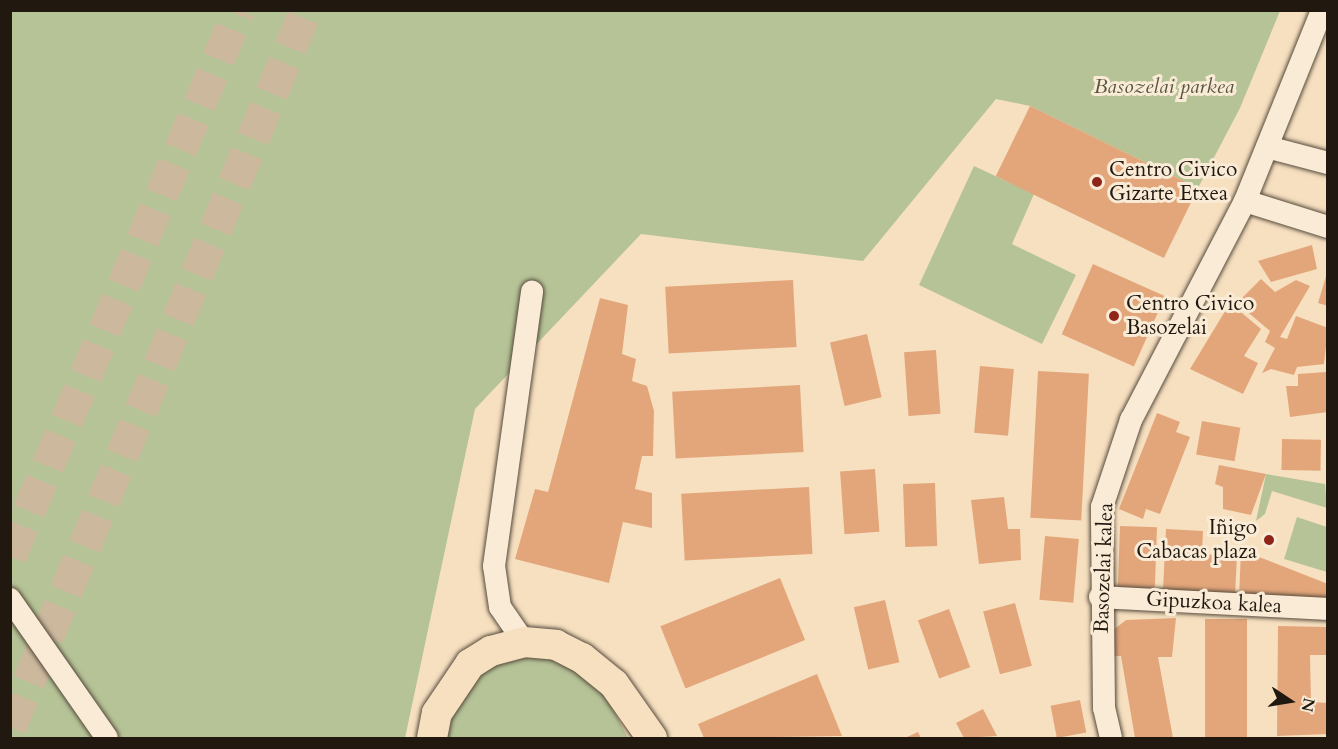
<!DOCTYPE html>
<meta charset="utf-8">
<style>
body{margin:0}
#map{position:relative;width:1338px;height:749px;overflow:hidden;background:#f7e0c0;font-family:Cardo,serif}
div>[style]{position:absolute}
.green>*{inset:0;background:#b6c397}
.building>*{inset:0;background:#e3a67b;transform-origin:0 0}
.highway-tunnel>*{height:33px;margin-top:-16.5px;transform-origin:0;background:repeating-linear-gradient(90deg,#ccb89d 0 33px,transparent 0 49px)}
.roads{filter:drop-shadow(0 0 2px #564b3c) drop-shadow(0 0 2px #564b3c)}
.minor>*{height:22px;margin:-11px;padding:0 11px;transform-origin:11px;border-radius:11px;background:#faebd6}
.major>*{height:30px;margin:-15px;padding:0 15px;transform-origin:15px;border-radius:15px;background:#f7e0c0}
.dots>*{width:16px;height:16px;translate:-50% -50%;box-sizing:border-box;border:3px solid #faebd6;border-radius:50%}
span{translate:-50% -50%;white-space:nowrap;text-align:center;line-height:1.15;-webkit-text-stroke:6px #faebd6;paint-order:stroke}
.park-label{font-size:21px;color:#55543f;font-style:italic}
.poi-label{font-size:21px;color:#211910}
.left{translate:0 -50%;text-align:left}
.right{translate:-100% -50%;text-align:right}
.street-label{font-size:21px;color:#211910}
.frame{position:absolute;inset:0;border:12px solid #211910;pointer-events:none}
.north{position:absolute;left:1260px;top:671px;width:60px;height:60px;-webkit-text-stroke:4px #faebd6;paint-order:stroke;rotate:102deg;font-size:16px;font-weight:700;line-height:24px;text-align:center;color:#211910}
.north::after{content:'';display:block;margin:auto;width:21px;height:27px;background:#211910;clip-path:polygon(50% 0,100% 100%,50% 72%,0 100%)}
</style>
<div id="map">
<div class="green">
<div style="clip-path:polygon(10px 11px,1280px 11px,1240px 108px,1198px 188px,1030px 106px,996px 99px,863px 261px,641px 234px,475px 409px,405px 738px,11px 738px)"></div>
<div style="clip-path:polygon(974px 166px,1034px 194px,1012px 244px,1076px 275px,1042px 344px,919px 285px)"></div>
<div style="clip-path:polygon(1266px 474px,1325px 484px,1327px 508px,1272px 491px,1265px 514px,1256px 521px)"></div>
<div style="clip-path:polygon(1297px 517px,1327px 527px,1327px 572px,1284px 559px)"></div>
<div style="clip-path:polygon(535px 652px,572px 665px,604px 692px,628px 738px,433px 738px,467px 680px,503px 653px)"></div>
</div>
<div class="building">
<div style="left:1030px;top:106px;width:187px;height:78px;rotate:26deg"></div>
<div style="clip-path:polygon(1312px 245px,1317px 269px,1271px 282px,1258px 261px)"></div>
<div style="left:1093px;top:264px;width:79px;height:77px;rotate:24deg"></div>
<div style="clip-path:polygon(1327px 273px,1328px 273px,1328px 306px,1318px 303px)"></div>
<div style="clip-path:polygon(1261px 279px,1275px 292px,1296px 280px,1310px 286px,1280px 337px,1287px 339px,1296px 316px,1328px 328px,1324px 364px,1297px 367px,1294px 375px,1271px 369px,1262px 373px,1275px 348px,1265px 342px,1270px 331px,1237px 303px)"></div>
<div style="left:793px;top:280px;width:67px;height:128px;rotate:87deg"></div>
<div style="clip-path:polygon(600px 298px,628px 305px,622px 354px,636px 359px,632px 381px,647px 386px,654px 411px,653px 456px,642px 456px,635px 489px,652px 493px,652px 528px,623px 522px,609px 583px,515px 559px,535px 489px,548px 492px)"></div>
<div style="clip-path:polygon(1230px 303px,1261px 329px,1244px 356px,1258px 363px,1243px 394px,1190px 369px)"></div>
<div style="left:867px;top:334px;width:65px;height:38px;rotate:77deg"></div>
<div style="left:936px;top:350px;width:64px;height:32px;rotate:86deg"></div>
<div style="left:980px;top:366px;width:34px;height:67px;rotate:5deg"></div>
<div style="left:1038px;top:371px;width:51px;height:147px;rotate:3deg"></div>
<div style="clip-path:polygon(1326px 372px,1328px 412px,1290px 417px,1286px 386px,1298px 386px,1298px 374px)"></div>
<div style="left:800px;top:385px;width:67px;height:128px;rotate:87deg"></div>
<div style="clip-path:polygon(1157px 413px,1180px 422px,1176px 432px,1190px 437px,1160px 514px,1146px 509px,1143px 519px,1119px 509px)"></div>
<div style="left:1202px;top:421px;width:39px;height:34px;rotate:10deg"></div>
<div style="left:1282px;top:439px;width:39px;height:31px;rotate:1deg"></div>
<div style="clip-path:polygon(1219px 465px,1266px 474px,1251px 515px,1223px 509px,1223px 487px,1215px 484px)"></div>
<div style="left:875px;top:469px;width:63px;height:35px;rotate:86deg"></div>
<div style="left:935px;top:483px;width:63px;height:32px;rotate:88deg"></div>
<div style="left:809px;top:487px;width:67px;height:128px;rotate:87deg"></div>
<div style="clip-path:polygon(1004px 497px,1008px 529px,1020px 529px,1021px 560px,979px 564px,971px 500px)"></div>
<div style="left:1120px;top:526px;width:37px;height:62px;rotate:2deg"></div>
<div style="clip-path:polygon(1166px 529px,1203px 531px,1202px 554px,1237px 556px,1235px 595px,1163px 590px)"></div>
<div style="left:1045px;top:536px;width:34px;height:64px;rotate:5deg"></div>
<div style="clip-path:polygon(1241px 550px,1328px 584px,1328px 600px,1239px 598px)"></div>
<div style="left:780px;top:578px;width:67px;height:129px;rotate:68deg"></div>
<div style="left:885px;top:600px;width:64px;height:32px;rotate:77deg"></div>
<div style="left:1015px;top:603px;width:65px;height:33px;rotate:75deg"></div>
<div style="left:949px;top:609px;width:62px;height:33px;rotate:70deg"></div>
<div style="clip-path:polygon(1176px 618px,1172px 657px,1158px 657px,1173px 738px,1135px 738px,1121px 656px,1112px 656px,1112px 631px,1126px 620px)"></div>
<div style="left:1205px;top:619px;width:42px;height:119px"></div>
<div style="clip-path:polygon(1278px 626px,1328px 627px,1328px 655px,1310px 655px,1311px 702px,1328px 703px,1328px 734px,1277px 736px)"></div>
<div style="clip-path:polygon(817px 674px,842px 736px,704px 738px,698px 724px)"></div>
<div style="left:1080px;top:700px;width:33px;height:30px;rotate:79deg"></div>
<div style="clip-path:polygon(983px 709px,997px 736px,964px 738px,956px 723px)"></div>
<div style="clip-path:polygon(918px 732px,921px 738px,905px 738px)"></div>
</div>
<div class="highway-tunnel">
<div style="left:10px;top:556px;width:592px;rotate:-67.25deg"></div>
<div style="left:10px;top:727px;width:776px;rotate:-67.57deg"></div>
</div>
<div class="roads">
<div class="minor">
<div style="left:1267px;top:147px;width:63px;rotate:14.7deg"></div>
<div style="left:1245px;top:201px;width:87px;rotate:17.4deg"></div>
<div style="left:1100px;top:597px;width:228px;rotate:3deg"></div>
<div style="left:10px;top:599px;width:169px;rotate:55.1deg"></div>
<div style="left:524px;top:642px;width:42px;rotate:-124.4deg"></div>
<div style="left:500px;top:607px;width:41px;rotate:-98.3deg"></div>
<div style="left:494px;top:566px;width:277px;rotate:-82.1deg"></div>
<div style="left:1111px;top:738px;width:31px;rotate:-103deg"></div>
<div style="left:1104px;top:708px;width:201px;rotate:-90.6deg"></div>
<div style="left:1102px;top:507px;width:92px;rotate:-71.6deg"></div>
<div style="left:1131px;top:420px;width:247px;rotate:-62.5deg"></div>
<div style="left:1245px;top:201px;width:206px;rotate:-68deg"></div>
</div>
<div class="major">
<div style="left:432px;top:738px;width:25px;rotate:-79deg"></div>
<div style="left:437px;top:713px;width:59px;rotate:-56deg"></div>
<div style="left:470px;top:664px;width:25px;rotate:-32deg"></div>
<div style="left:491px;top:651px;width:34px;rotate:-15deg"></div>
<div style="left:524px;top:642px;width:32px;rotate:5deg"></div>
<div style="left:556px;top:645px;width:29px;rotate:27deg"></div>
<div style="left:582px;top:658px;width:41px;rotate:39.1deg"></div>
<div style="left:614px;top:684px;width:66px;rotate:54.9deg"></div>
</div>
</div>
<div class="dots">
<div style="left:1097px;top:182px;background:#8f2418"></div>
<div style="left:1114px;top:316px;background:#8f2418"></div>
<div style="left:1269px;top:540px;background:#8f2418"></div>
</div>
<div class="park-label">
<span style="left:1164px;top:87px">Basozelai parkea</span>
</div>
<div class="poi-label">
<span class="left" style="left:1109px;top:182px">Centro Civico<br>Gizarte Etxea</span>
<span class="left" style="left:1126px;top:316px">Centro Civico<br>Basozelai</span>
<span class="right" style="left:1257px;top:540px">Iñigo<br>Cabacas plaza</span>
</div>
<div class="street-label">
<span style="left:1104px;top:568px;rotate:-88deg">Basozelai kalea</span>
<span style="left:1214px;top:603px;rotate:3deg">Gipuzkoa kalea</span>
</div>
<div class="frame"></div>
<div class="north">N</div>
</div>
